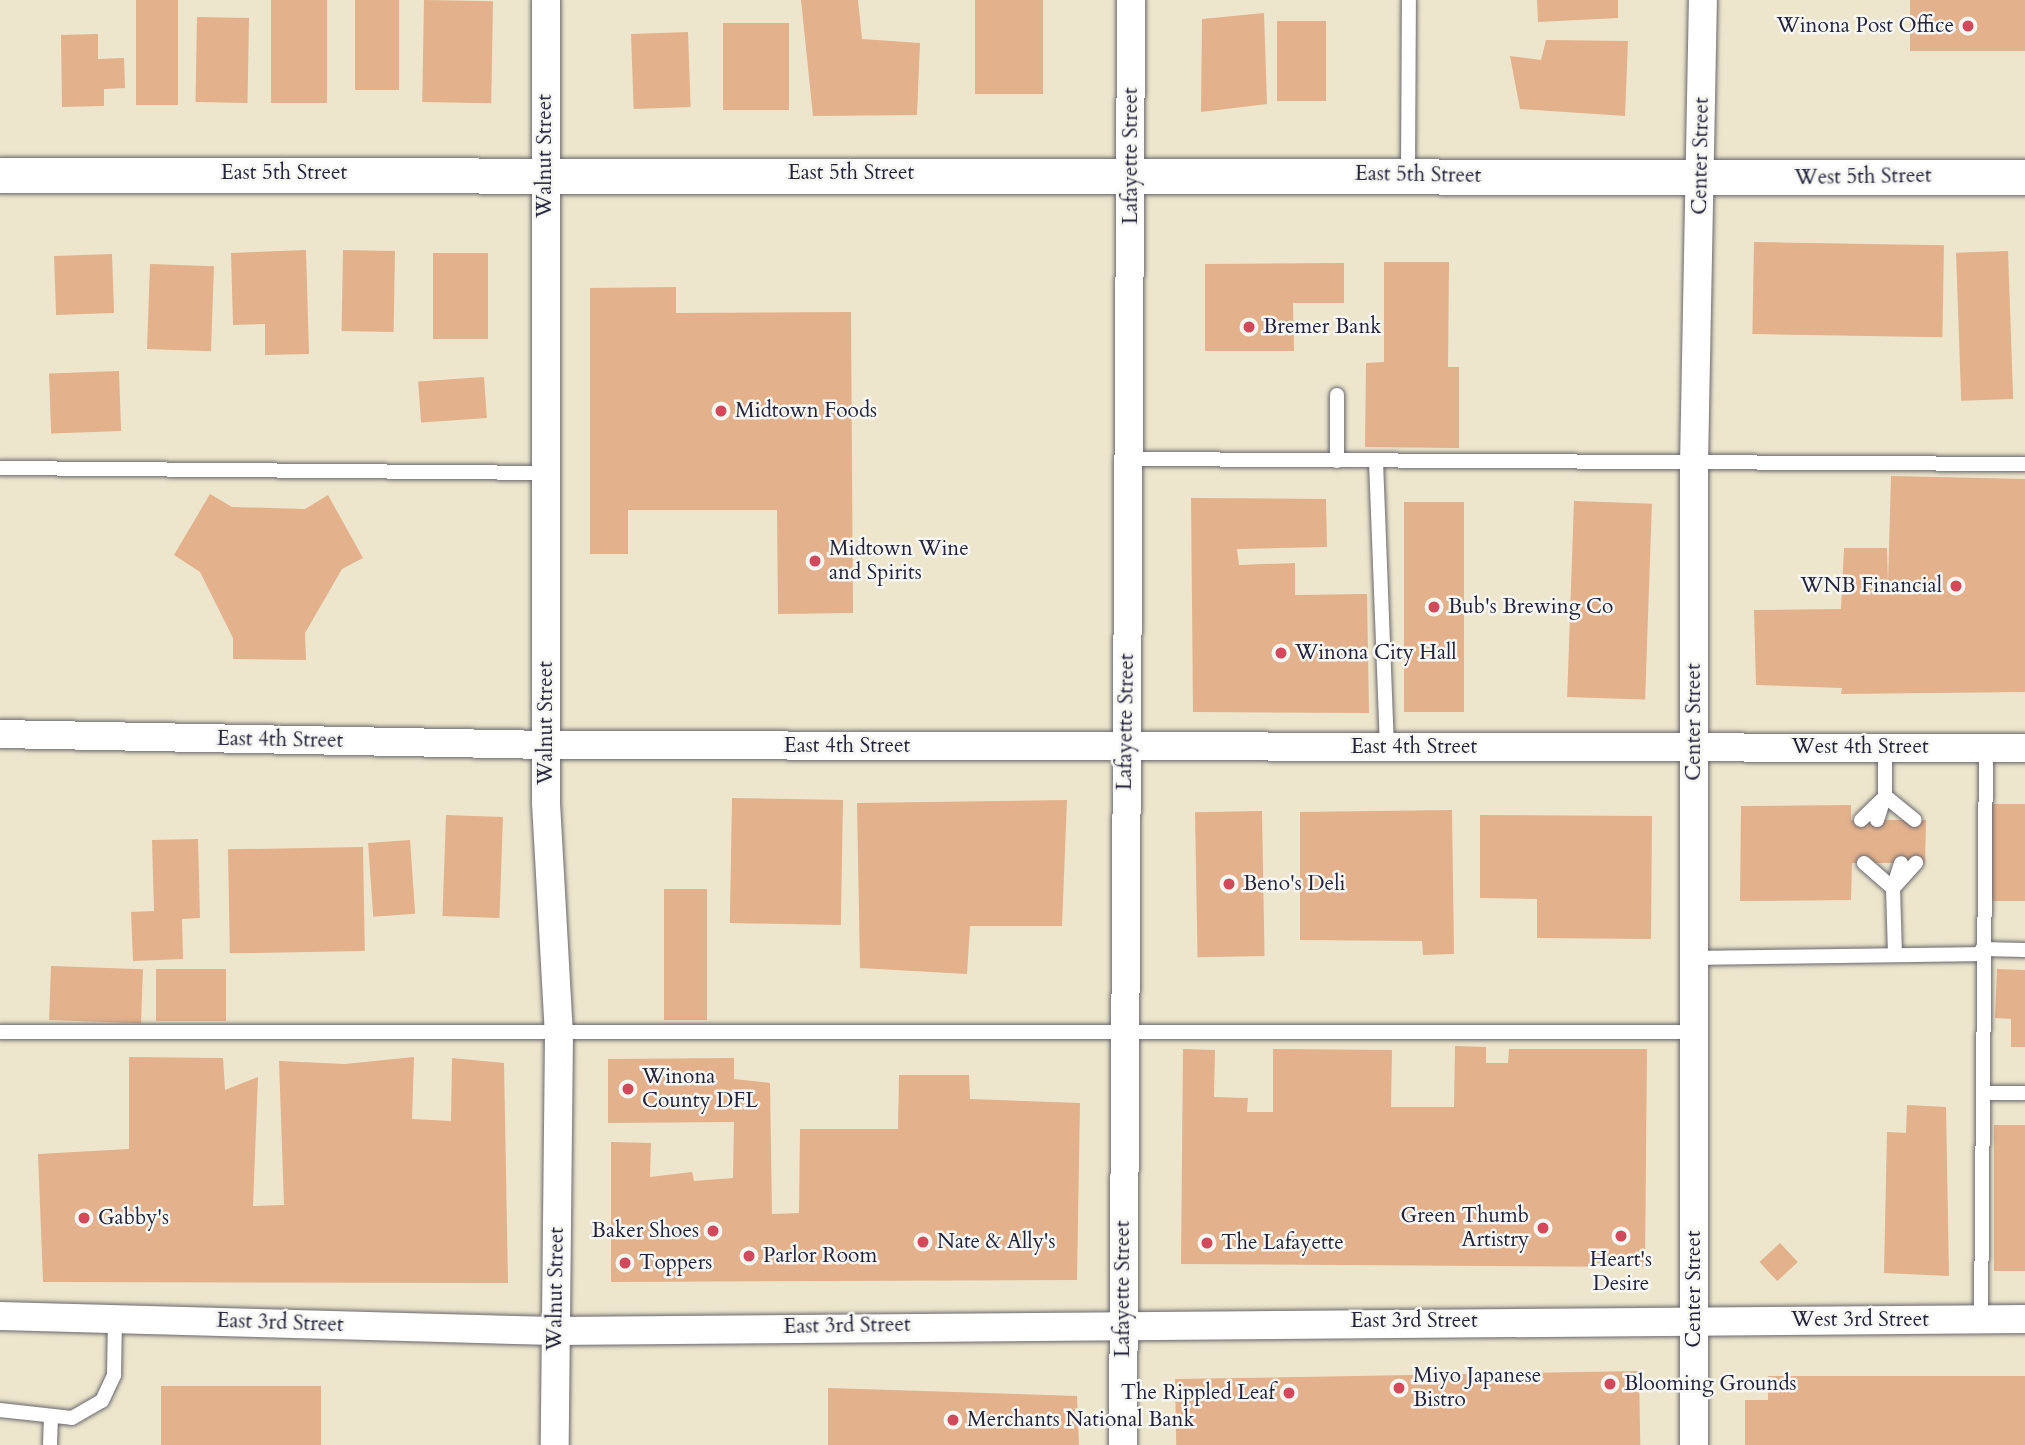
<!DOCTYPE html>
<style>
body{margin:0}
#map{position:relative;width:2025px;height:1445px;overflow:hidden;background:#ede6cc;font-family:Cardo,serif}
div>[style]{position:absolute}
.building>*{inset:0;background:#e3b18c;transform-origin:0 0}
.roads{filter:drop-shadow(0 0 2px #69676e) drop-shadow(0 0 2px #69676e)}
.service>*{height:14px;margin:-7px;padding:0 7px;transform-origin:7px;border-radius:7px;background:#fff}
.minor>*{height:28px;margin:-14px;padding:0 14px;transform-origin:14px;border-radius:14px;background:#fff}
.tertiary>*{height:35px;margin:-17.5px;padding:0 17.5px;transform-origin:17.5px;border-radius:17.5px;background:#fff}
.dots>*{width:19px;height:19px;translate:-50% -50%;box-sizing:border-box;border:4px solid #f6f6f2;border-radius:50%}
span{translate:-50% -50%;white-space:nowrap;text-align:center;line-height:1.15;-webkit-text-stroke:5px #f6f6f2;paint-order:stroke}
.poi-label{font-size:21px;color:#22223b}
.right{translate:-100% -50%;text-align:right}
.left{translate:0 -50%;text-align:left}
.street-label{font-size:21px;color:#22223b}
</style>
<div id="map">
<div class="building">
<div style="left:136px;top:0;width:42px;height:105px"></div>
<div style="left:271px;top:0;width:56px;height:103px"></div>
<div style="left:355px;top:0;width:44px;height:90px"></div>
<div style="left:424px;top:0;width:69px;height:102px;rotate:1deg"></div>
<div style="clip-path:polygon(801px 0,858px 0,862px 39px,920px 43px,917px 115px,813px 116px)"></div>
<div style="left:975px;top:0;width:68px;height:94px"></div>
<div style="clip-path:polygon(1537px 0,1618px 0,1618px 18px,1538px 22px)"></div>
<div style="left:1910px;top:0;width:115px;height:51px"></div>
<div style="clip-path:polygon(1264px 13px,1267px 104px,1201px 112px,1202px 19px)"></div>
<div style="left:197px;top:17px;width:52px;height:85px;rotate:1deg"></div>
<div style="left:1277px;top:21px;width:49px;height:80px"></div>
<div style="left:723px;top:23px;width:66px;height:87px"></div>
<div style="left:688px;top:32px;width:75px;height:57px;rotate:88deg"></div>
<div style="clip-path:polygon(98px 34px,98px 59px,124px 58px,125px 88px,104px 89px,104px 106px,62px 107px,61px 35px)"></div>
<div style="clip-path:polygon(1546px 40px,1628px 41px,1625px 116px,1520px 109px,1510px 56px,1541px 60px)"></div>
<div style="left:1754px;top:242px;width:190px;height:92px;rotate:1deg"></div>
<div style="clip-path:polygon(306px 250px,309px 354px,265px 355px,265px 324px,233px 325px,231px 253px)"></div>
<div style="left:343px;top:250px;width:52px;height:81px;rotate:1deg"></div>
<div style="left:2008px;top:251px;width:148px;height:52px;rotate:88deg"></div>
<div style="left:488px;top:253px;width:86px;height:55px;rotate:90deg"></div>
<div style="left:112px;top:254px;width:59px;height:58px;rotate:88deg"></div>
<div style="clip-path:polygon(1384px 262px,1449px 262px,1448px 367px,1459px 367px,1459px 448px,1365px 447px,1366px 363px,1384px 362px)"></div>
<div style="clip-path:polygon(1344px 263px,1344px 303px,1293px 303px,1294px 351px,1205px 351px,1205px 264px)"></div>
<div style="left:150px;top:264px;width:64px;height:85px;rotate:2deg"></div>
<div style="clip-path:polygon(676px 287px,676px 313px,851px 312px,853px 613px,778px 614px,777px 510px,628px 510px,628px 554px,590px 554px,590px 288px)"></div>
<div style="left:119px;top:371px;width:60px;height:70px;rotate:88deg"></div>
<div style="left:484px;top:377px;width:41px;height:66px;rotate:86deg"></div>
<div style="clip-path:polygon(1891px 476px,2025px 479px,2025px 692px,1841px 694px,1842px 688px,1756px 685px,1754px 610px,1841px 609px,1844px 548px,1887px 548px,1888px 583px)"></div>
<div style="clip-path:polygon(210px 494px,232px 507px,305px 509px,328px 495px,363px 558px,342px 569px,305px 633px,306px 660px,233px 659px,233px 638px,200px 572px,174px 555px)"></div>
<div style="clip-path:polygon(1191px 498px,1326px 499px,1327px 547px,1237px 549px,1239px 565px,1295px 563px,1295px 595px,1367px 594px,1369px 713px,1193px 712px)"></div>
<div style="left:1574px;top:501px;width:78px;height:196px;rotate:2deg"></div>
<div style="left:1404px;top:502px;width:60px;height:210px"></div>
<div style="left:843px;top:800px;width:125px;height:111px;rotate:91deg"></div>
<div style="clip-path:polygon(1067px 800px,1062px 926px,970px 926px,967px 974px,860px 968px,857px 803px)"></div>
<div style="left:1989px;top:804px;width:36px;height:97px"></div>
<div style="clip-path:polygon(1851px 805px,1851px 820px,1926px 820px,1925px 863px,1852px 863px,1851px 900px,1740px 901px,1741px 806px)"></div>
<div style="clip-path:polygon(1452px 810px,1454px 954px,1423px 955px,1422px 941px,1300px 940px,1300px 812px)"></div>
<div style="left:1262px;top:811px;width:145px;height:67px;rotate:89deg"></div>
<div style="left:446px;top:815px;width:57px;height:101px;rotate:2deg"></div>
<div style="clip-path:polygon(1480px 815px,1652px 816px,1651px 939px,1537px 938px,1537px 899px,1480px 898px)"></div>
<div style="clip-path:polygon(198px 839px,200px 918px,182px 919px,183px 959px,133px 961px,131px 912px,154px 911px,152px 840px)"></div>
<div style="left:410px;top:840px;width:74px;height:42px;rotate:86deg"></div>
<div style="left:363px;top:847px;width:104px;height:135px;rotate:89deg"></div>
<div style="left:707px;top:889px;width:131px;height:43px;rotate:90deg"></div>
<div style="left:51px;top:966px;width:92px;height:54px;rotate:2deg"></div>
<div style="left:226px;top:969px;width:52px;height:70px;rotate:90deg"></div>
<div style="clip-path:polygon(1997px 969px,2025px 970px,2025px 1047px,2011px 1047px,2011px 1019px,1995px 1018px)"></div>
<div style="clip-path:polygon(1455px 1046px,1486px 1047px,1486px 1063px,1508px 1063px,1509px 1049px,1647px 1049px,1645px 1267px,1181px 1264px,1183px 1049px,1215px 1050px,1214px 1097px,1248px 1098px,1247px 1112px,1273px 1112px,1273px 1049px,1392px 1050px,1391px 1107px,1454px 1107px)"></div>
<div style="clip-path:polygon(129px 1057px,223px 1058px,225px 1090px,258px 1077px,253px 1206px,284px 1205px,279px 1061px,345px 1064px,414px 1057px,412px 1119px,451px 1121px,452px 1058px,504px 1063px,508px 1283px,43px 1282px,38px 1154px,129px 1149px)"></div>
<div style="clip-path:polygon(734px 1058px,734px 1079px,770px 1083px,772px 1214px,799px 1213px,800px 1129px,898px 1129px,899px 1075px,969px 1075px,970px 1099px,1080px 1103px,1077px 1280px,611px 1282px,611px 1142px,651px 1143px,650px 1177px,692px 1172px,694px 1181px,733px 1178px,734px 1122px,608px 1123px,608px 1059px)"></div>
<div style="clip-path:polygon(1907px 1105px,1946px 1107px,1949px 1276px,1884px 1273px,1887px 1132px,1906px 1133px)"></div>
<div style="left:1994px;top:1125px;width:31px;height:146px"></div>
<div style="left:1780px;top:1243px;width:26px;height:28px;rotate:47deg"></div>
<div style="left:1639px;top:1371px;width:74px;height:464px;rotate:89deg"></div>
<div style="clip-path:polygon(1768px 1376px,2025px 1376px,2025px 1445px,1745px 1445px,1745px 1400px,1768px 1400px)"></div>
<div style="left:321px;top:1386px;width:59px;height:160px;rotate:90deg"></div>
<div style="clip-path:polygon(828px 1388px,1077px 1396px,1079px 1445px,828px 1445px)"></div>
</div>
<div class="roads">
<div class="service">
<div style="left:1408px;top:175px;width:175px;rotate:-89.7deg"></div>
<div style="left:1337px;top:395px;width:66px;rotate:90deg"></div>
<div style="left:1129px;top:459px;width:896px;rotate:0.32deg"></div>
<div style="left:1376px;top:461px;width:286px;rotate:87.8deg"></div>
<div style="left:0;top:468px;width:546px;rotate:0.52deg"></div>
<div style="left:1885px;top:796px;width:38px;rotate:39deg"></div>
<div style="left:1861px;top:820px;width:29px;rotate:-44deg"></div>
<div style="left:1877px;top:820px;width:25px;rotate:-72deg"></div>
<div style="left:1885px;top:796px;width:48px;rotate:-90deg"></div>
<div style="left:1864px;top:863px;width:38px;rotate:41deg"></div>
<div style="left:1896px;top:885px;width:30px;rotate:-48deg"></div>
<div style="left:1982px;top:949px;width:43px;rotate:1.3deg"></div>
<div style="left:1895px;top:955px;width:67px;rotate:-91.7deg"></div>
<div style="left:1893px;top:888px;width:26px;rotate:-72deg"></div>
<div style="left:1697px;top:958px;width:285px;rotate:-0.8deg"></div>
<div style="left:0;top:1032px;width:1694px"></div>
<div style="left:1984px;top:1093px;width:41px"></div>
<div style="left:1981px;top:1320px;width:572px;rotate:-89.5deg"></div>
<div style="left:0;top:1410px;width:72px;rotate:6.3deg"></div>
<div style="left:72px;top:1418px;width:34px;rotate:-30deg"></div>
<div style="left:102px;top:1401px;width:29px;rotate:-65deg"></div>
<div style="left:114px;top:1375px;width:56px;rotate:-89deg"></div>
<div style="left:50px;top:1445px;width:29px;rotate:-88deg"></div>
</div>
<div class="minor">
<div style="left:546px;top:0;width:803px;rotate:90deg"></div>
<div style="left:546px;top:803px;width:230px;rotate:86.8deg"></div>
<div style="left:559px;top:1033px;width:412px;rotate:90.6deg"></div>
<div style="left:0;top:734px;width:546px;rotate:1.15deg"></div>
<div style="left:546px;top:745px;width:1479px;rotate:0.12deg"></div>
<div style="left:0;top:1316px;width:555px;rotate:1.55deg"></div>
<div style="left:555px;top:1331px;width:1470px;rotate:-0.47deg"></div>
<div style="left:1123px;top:1445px;width:1445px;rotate:-89.68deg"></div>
<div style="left:1694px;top:1445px;width:981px;rotate:-90deg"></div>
<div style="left:1694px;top:464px;width:464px;rotate:-88.9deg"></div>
</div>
<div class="tertiary">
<div style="left:0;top:175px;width:2025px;rotate:0.06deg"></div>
</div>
</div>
<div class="dots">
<div style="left:1968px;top:26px;background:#d1495b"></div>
<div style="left:1249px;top:327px;background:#d1495b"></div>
<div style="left:721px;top:411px;background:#d1495b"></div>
<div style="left:815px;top:561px;background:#d1495b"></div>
<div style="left:1956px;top:586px;background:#d1495b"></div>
<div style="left:1434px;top:607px;background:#d1495b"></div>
<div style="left:1281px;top:653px;background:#d1495b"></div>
<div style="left:1229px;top:884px;background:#d1495b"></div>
<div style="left:628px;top:1089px;background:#d1495b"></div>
<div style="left:84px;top:1218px;background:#d1495b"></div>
<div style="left:1543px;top:1228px;background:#d1495b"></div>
<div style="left:713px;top:1231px;background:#d1495b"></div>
<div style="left:1621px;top:1236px;background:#d1495b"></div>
<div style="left:923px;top:1242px;background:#d1495b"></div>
<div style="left:1207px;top:1243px;background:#d1495b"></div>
<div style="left:749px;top:1256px;background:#d1495b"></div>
<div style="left:625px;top:1263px;background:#d1495b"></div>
<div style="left:1610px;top:1384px;background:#d1495b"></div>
<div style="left:1399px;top:1388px;background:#d1495b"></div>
<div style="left:1289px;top:1393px;background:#d1495b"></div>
<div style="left:953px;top:1420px;background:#d1495b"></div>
</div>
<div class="poi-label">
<span class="right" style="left:1954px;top:26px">Winona Post Office</span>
<span class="left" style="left:1263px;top:327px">Bremer Bank</span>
<span class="left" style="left:735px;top:411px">Midtown Foods</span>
<span class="left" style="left:829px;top:561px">Midtown Wine<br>and Spirits</span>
<span class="right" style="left:1942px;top:586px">WNB Financial</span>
<span class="left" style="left:1448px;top:607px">Bub's Brewing Co</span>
<span class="left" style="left:1295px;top:653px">Winona City Hall</span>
<span class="left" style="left:1243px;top:884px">Beno's Deli</span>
<span class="left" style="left:642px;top:1089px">Winona<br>County DFL</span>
<span class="right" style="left:1529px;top:1228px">Green Thumb<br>Artistry</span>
<span class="left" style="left:98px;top:1218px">Gabby's</span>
<span class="right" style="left:699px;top:1231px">Baker Shoes</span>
<span class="left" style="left:937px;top:1242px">Nate &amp; Ally's</span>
<span class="left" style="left:1221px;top:1243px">The Lafayette</span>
<span class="left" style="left:763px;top:1256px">Parlor Room</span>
<span style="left:1621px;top:1272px">Heart's<br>Desire</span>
<span class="left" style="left:639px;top:1263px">Toppers</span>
<span class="left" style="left:1413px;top:1388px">Miyo Japanese<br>Bistro</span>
<span class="left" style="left:1624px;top:1384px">Blooming Grounds</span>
<span class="right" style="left:1275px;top:1393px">The Rippled Leaf</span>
<span class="left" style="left:967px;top:1420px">Merchants National Bank</span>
</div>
<div class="street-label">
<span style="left:545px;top:156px;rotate:-90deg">Walnut Street</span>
<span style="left:1131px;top:156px;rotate:-90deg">Lafayette Street</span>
<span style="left:1701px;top:156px;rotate:-89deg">Center Street</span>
<span style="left:284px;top:173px">East 5th Street</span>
<span style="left:851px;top:173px">East 5th Street</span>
<span style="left:1418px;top:175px;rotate:1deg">East 5th Street</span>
<span style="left:1863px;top:177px;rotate:-1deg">West 5th Street</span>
<span style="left:1126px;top:722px;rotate:-89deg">Lafayette Street</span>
<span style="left:1694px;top:722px;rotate:-90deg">Center Street</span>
<span style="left:546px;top:723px;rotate:-90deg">Walnut Street</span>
<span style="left:280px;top:740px;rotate:1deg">East 4th Street</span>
<span style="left:847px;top:746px">East 4th Street</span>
<span style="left:1414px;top:747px">East 4th Street</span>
<span style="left:1860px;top:747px">West 4th Street</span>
<span style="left:556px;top:1289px;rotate:-89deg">Walnut Street</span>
<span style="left:1123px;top:1289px;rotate:-90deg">Lafayette Street</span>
<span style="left:1694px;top:1289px;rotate:-90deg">Center Street</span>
<span style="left:1860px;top:1320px">West 3rd Street</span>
<span style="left:1414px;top:1321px">East 3rd Street</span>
<span style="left:280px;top:1323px;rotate:2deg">East 3rd Street</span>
<span style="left:847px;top:1326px;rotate:-1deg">East 3rd Street</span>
</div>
</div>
